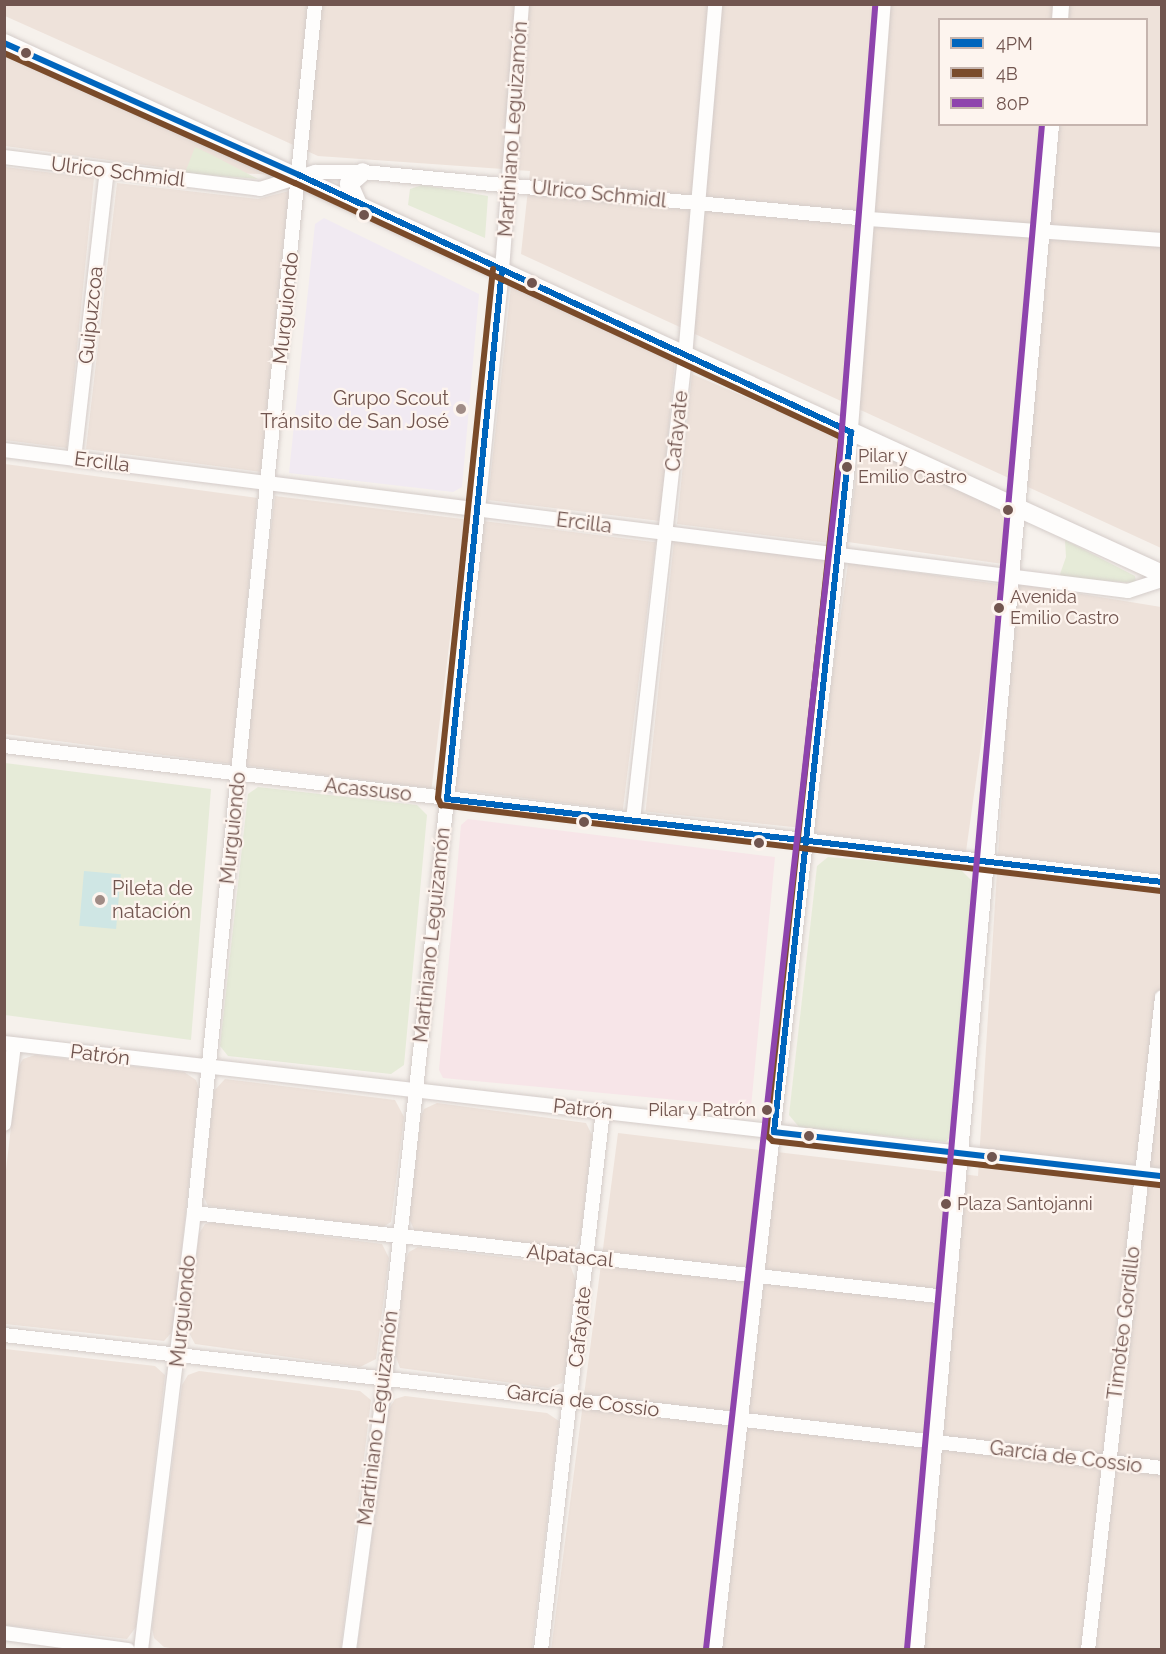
<!DOCTYPE html>
<meta charset="utf-8">
<style>
body{margin:0}
#map{position:relative;width:1166px;height:1654px;overflow:hidden;background:#f6f1ec;font-family:Raleway,sans-serif}
div>[style]{position:absolute}
.residential>*{inset:0;background:#eee2da;transform-origin:0 0}
.education>*{inset:0;background:#f1eaf2}
.medical>*{inset:0;background:#f7e5e8}
.green>*{inset:0;background:#e6ebd8}
.water>*{inset:0;background:#cfe6e4;transform-origin:0 0}
.roads{filter:drop-shadow(0 0 2px #d4ccc9) drop-shadow(0 0 2px #d4ccc9)}
.minor>*{height:14px;margin:-7px;padding:0 7px;transform-origin:7px;border-radius:7px;background:#fefdfc}
.tertiary>*{height:16px;margin:-8px;padding:0 8px;transform-origin:8px;border-radius:8px;background:#fefdfc}
.secondary>*{height:18px;margin:-9px;padding:0 9px;transform-origin:9px;border-radius:9px;background:#fefdfc}
.bus-1>*{height:6px;margin:-3px;padding:0 3px;transform-origin:3px;border-radius:3px;background:#0065bd}
.bus-2>*{height:6px;margin:-3px;padding:0 3px;transform-origin:3px;border-radius:3px;background:#7a4b2a}
.bus-3>*{height:6px;margin:-3px;padding:0 3px;transform-origin:3px;border-radius:3px;background:#8e44ad}
.dots>*{width:16px;height:16px;translate:-50% -50%;box-sizing:border-box;border:3px solid #fdf4ee;border-radius:50%}
span{translate:-50% -50%;white-space:nowrap;text-align:center;line-height:1.15;-webkit-text-stroke:4.5px #fdf4ee;paint-order:stroke}
.bus-label{font-size:18px;color:#71554f}
.left{translate:0 -50%;text-align:left}
.right{translate:-100% -50%;text-align:right}
.street-label{font-size:20px;color:#71554f}
.poi-label{font-size:20px;color:#71554f}
.frame{position:absolute;inset:0;border:6px solid #71554f;pointer-events:none}
.legend{position:absolute;left:938px;top:18px;width:210px;height:108px;box-sizing:border-box;background:#fdf4ee;border:2px solid #c5b4ae;margin:0;padding:8px 10px;list-style:none;font-size:18px;color:#71554f}
.legend li{display:flex;align-items:center;gap:12px;height:30px}
.legend b{width:30px;border:2px solid #c5b4ae}
</style>
<div id="map">
<div class="residential">
<div style="clip-path:polygon(evenodd,5px 4px,1161px 5px,1161px 548px,521px 254px,530px 171px,318px 156px,5px 16px,5px 4px,940px 20px,1146px 20px,1146px 124px,940px 124px,940px 20px)"></div>
<div style="clip-path:polygon(5px 54px,277px 175px,182px 170px,5px 146px)"></div>
<div style="clip-path:polygon(5px 167px,94px 178px,67px 448px,5px 440px)"></div>
<div style="clip-path:polygon(117px 183px,258px 199px,289px 191px,261px 472px,86px 449px)"></div>
<div style="clip-path:polygon(511px 286px,675px 360px,660px 521px,488px 500px)"></div>
<div style="clip-path:polygon(692px 374px,841px 438px,829px 543px,677px 524px)"></div>
<div style="clip-path:polygon(860px 443px,1009px 514px,1003px 564px,848px 542px)"></div>
<div style="clip-path:polygon(5px 464px,257px 498px,232px 764px,5px 734px)"></div>
<div style="left:275px;top:496px;width:191px;height:271px;rotate:7deg"></div>
<div style="left:483px;top:521px;width:174px;height:270px;rotate:7deg"></div>
<div style="left:674px;top:541px;width:153px;height:272px;rotate:6deg"></div>
<div style="left:848px;top:563px;width:157px;height:272px;rotate:8deg"></div>
<div style="clip-path:polygon(1015px 583px,1161px 607px,1161px 1649px,551px 1650px,618px 1133px,978px 1176px)"></div>
<div style="clip-path:polygon(35px 1055px,184px 1072px,196px 1080px,199px 1089px,173px 1331px,164px 1341px,5px 1324px,5px 1178px,18px 1068px,23px 1059px)"></div>
<div style="clip-path:polygon(225px 1079px,395px 1100px,404px 1117px,391px 1222px,383px 1227px,208px 1206px,203px 1195px,214px 1091px)"></div>
<div style="clip-path:polygon(437px 1103px,586px 1123px,592px 1135px,581px 1236px,577px 1245px,571px 1249px,414px 1230px,409px 1218px,420px 1119px,424px 1109px)"></div>
<div style="clip-path:polygon(215px 1222px,382px 1244px,389px 1258px,376px 1359px,360px 1367px,195px 1344px,188px 1331px,199px 1234px,205px 1224px)"></div>
<div style="clip-path:polygon(418px 1247px,570px 1265px,576px 1281px,566px 1374px,562px 1383px,548px 1388px,400px 1368px,395px 1354px,405px 1261px,409px 1252px)"></div>
<div style="clip-path:polygon(5px 1349px,155px 1366px,165px 1375px,136px 1627px,127px 1639px,5px 1625px)"></div>
<div style="clip-path:polygon(199px 1371px,360px 1391px,371px 1400px,341px 1649px,182px 1650px,164px 1647px,154px 1638px,152px 1628px,182px 1385px,188px 1375px)"></div>
<div style="clip-path:polygon(405px 1396px,547px 1413px,559px 1421px,532px 1649px,357px 1649px,389px 1409px,395px 1399px)"></div>
</div>
<div class="education">
<div style="clip-path:polygon(324px 218px,479px 294px,462px 487px,453px 492px,289px 473px,315px 224px)"></div>
</div>
<div class="medical">
<div style="clip-path:polygon(468px 819px,775px 857px,751px 1107px,443px 1078px,439px 1070px,461px 825px)"></div>
</div>
<div class="green">
<div style="clip-path:polygon(195px 147px,210px 154px,258px 179px,185px 173px)"></div>
<div style="clip-path:polygon(422px 185px,488px 196px,485px 238px,408px 205px,410px 189px)"></div>
<div style="clip-path:polygon(1065px 540px,1135px 576px,1136px 583px,1059px 577px,1066px 557px)"></div>
<div style="clip-path:polygon(5px 763px,211px 789px,191px 1040px,5px 1015px)"></div>
<div style="clip-path:polygon(258px 787px,417px 805px,427px 815px,404px 1065px,391px 1074px,228px 1056px,220px 1046px,248px 794px)"></div>
<div style="clip-path:polygon(828px 857px,959px 868px,972px 881px,951px 1136px,946px 1142px,799px 1127px,789px 1115px,817px 866px)"></div>
</div>
<div class="water">
<div style="left:84px;top:871px;width:37px;height:55px;rotate:5deg"></div>
</div>
<div class="roads">
<div class="minor">
<div style="left:4px;top:157px;width:258px;rotate:7.1deg"></div>
<div style="left:260px;top:189px;width:58px;rotate:-17.2deg"></div>
<div style="left:315px;top:172px;width:48px"></div>
<div style="left:363px;top:172px;width:508px;rotate:5.31deg"></div>
<div style="left:869px;top:219px;width:294px;rotate:4.1deg"></div>
<div style="left:4px;top:450px;width:1133px;rotate:7.15deg"></div>
<div style="left:1128px;top:591px;width:36px;rotate:-18deg"></div>
<div style="left:74px;top:459px;width:290px;rotate:-83.5deg"></div>
<div style="left:4px;top:746px;width:1166px;rotate:6.7deg"></div>
<div style="left:633px;top:820px;width:466px;rotate:-83.6deg"></div>
<div style="left:685px;top:357px;width:354px;rotate:-85.1deg"></div>
<div style="left:4px;top:1043px;width:1166px;rotate:6.55deg"></div>
<div style="left:4px;top:1124px;width:80px;rotate:-82.8deg"></div>
<div style="left:194px;top:1213px;width:757px;rotate:6.37deg"></div>
<div style="left:4px;top:1335px;width:1166px;rotate:6.55deg"></div>
<div style="left:4px;top:1633px;width:125px;rotate:7.8deg"></div>
<div style="left:141px;top:1650px;width:440px;rotate:-83.1deg"></div>
<div style="left:194px;top:1213px;width:1215px;rotate:-84.28deg"></div>
<div style="left:349px;top:1650px;width:273px;rotate:-82.4deg"></div>
<div style="left:385px;top:1379px;width:874px;rotate:-83.89deg"></div>
<div style="left:478px;top:510px;width:241px;rotate:-84.3deg"></div>
<div style="left:502px;top:270px;width:267px;rotate:-85.7deg"></div>
<div style="left:541px;top:1650px;width:543px;rotate:-83.44deg"></div>
<div style="left:715px;top:1650px;width:1190px;rotate:-83.59deg"></div>
<div style="left:848px;top:467px;width:464px;rotate:-85.6deg"></div>
<div style="left:1088px;top:1650px;width:657px;rotate:-83.53deg"></div>
</div>
<div class="tertiary">
<div style="left:1060px;top:20px;width:16px;rotate:-86deg"></div>
<div style="left:916px;top:1650px;width:1532px;rotate:-84.94deg"></div>
</div>
<div class="secondary">
<div style="left:4px;top:43px;width:1274px;rotate:24.63deg"></div>
<div style="left:357px;top:202px;width:20px;rotate:-114deg"></div>
<div style="left:349px;top:184px;width:18px;rotate:-41deg"></div>
</div>
</div>
<div class="bus-1">
<div style="left:4px;top:43px;width:323px;rotate:24.1deg"></div>
<div style="left:299px;top:175px;width:609px;rotate:24.97deg"></div>
<div style="left:851px;top:432px;width:704px;rotate:96.28deg"></div>
<div style="left:774px;top:1132px;width:390px;rotate:6.5deg"></div>
<div style="left:502px;top:270px;width:532px;rotate:95.94deg"></div>
<div style="left:447px;top:799px;width:720px;rotate:6.62deg"></div>
</div>
<div class="bus-2">
<div style="left:4px;top:53px;width:319px;rotate:24.1deg"></div>
<div style="left:295px;top:183px;width:602px;rotate:24.95deg"></div>
<div style="left:841px;top:437px;width:702px;rotate:96.13deg"></div>
<div style="left:766px;top:1135px;width:9px;rotate:41deg"></div>
<div style="left:773px;top:1141px;width:390px;rotate:6.5deg"></div>
<div style="left:493px;top:269px;width:532px;rotate:95.94deg"></div>
<div style="left:438px;top:798px;width:8px;rotate:67deg"></div>
<div style="left:441px;top:805px;width:725px;rotate:6.81deg"></div>
</div>
<div class="bus-3">
<div style="left:706px;top:1649px;width:1190px;rotate:-83.59deg"></div>
<div style="left:839px;top:466px;width:463px;rotate:-85.5deg"></div>
<div style="left:907px;top:1649px;width:1531px;rotate:-84.94deg"></div>
</div>
<div class="dots">
<div style="left:26px;top:53px;background:#71554f"></div>
<div style="left:364px;top:215px;background:#71554f"></div>
<div style="left:532px;top:283px;background:#71554f"></div>
<div style="left:461px;top:409px;background:#a08c86"></div>
<div style="left:847px;top:467px;background:#71554f"></div>
<div style="left:1008px;top:510px;background:#71554f"></div>
<div style="left:999px;top:608px;background:#71554f"></div>
<div style="left:584px;top:822px;background:#71554f"></div>
<div style="left:759px;top:843px;background:#71554f"></div>
<div style="left:100px;top:900px;background:#a08c86"></div>
<div style="left:767px;top:1110px;background:#71554f"></div>
<div style="left:809px;top:1136px;background:#71554f"></div>
<div style="left:992px;top:1157px;background:#71554f"></div>
<div style="left:946px;top:1204px;background:#71554f"></div>
</div>
<div class="bus-label">
<span class="left" style="left:858px;top:467px">Pilar y<br>Emilio Castro</span>
<span class="left" style="left:1010px;top:608px">Avenida<br>Emilio Castro</span>
<span class="right" style="left:756px;top:1110px">Pilar y Patrón</span>
<span class="left" style="left:957px;top:1204px">Plaza Santojanni</span>
</div>
<div class="street-label">
<span style="left:513px;top:129px;rotate:-86deg">Martiniano Leguizamón</span>
<span style="left:118px;top:172px;rotate:7deg">Ulrico Schmidl</span>
<span style="left:599px;top:194px;rotate:6deg">Ulrico Schmidl</span>
<span style="left:286px;top:308px;rotate:-84deg">Murguiondo</span>
<span style="left:91px;top:315px;rotate:-84deg">Guipuzcoa</span>
<span style="left:677px;top:431px;rotate:-84deg">Cafayate</span>
<span style="left:102px;top:462px;rotate:7deg">Ercilla</span>
<span style="left:584px;top:523px;rotate:7deg">Ercilla</span>
<span style="left:368px;top:790px;rotate:6deg">Acassuso</span>
<span style="left:233px;top:828px;rotate:-84deg">Murguiondo</span>
<span style="left:432px;top:935px;rotate:-84deg">Martiniano Leguizamón</span>
<span style="left:100px;top:1055px;rotate:7deg">Patrón</span>
<span style="left:583px;top:1109px;rotate:6deg">Patrón</span>
<span style="left:570px;top:1256px;rotate:6deg">Alpatacal</span>
<span style="left:183px;top:1311px;rotate:-84deg">Murguiondo</span>
<span style="left:1124px;top:1323px;rotate:-83deg">Timoteo Gordillo</span>
<span style="left:580px;top:1327px;rotate:-84deg">Cafayate</span>
<span style="left:583px;top:1401px;rotate:7deg">García de Cossio</span>
<span style="left:378px;top:1418px;rotate:-83deg">Martiniano Leguizamón</span>
<span style="left:1066px;top:1457px;rotate:7deg">García de Cossio</span>
</div>
<div class="poi-label">
<span class="right" style="left:449px;top:410px">Grupo Scout<br>Tránsito de San José</span>
<span class="left" style="left:112px;top:900px">Pileta de<br>natación</span>
</div>
<div class="frame"></div>
<ul class="legend">
<li><b style="height:8px;background:#0065bd"></b>4PM</li>
<li><b style="height:8px;background:#7a4b2a"></b>4B</li>
<li><b style="height:8px;background:#8e44ad"></b>80P</li>
</ul>
</div>
